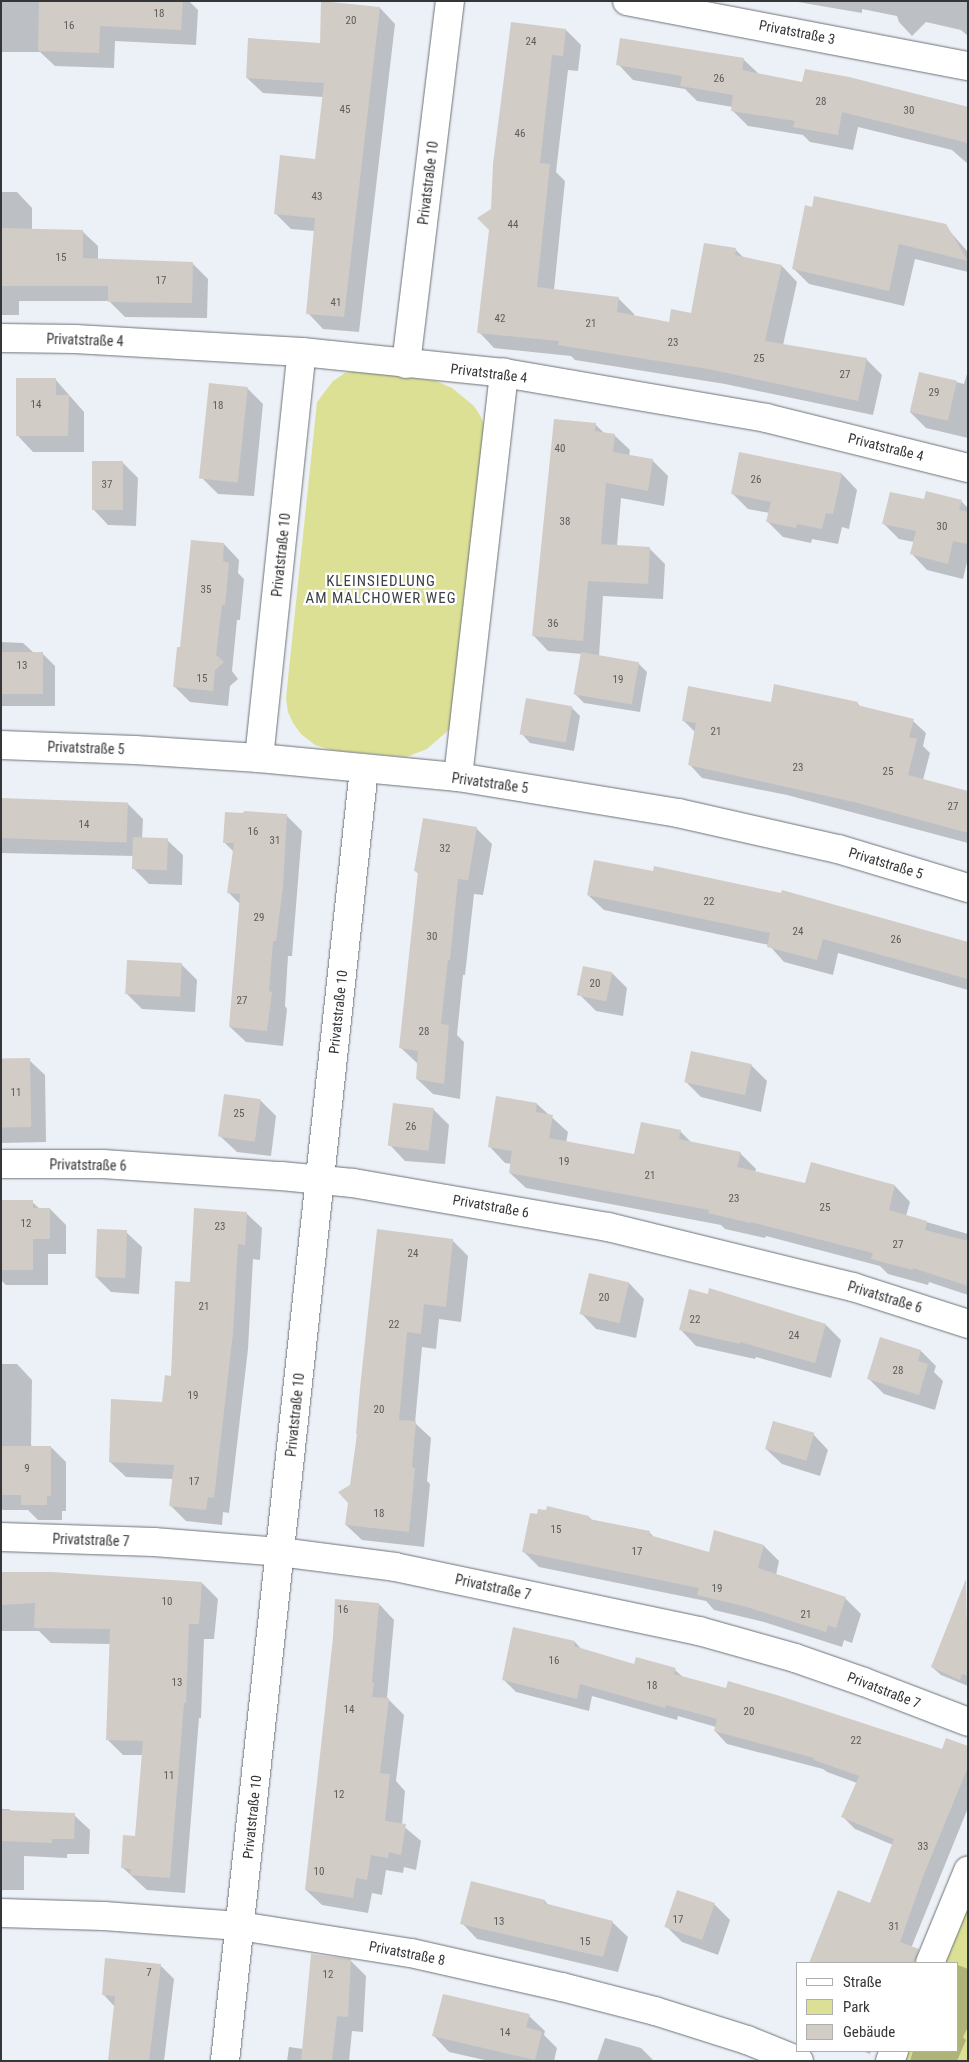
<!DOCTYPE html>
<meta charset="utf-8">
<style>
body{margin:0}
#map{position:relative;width:969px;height:2062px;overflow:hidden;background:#ecf1f7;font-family:"Roboto Condensed",sans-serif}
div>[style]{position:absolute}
.green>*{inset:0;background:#dce095}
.shadow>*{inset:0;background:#0003}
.building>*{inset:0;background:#d2ccc7;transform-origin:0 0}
.roads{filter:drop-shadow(0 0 1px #6d7277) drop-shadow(0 0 1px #6d7277)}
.minor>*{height:28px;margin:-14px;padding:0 14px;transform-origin:14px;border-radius:14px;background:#fff}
span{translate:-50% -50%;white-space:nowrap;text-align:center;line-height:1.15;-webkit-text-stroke:4.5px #fff;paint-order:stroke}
.number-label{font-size:11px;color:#5c5c5c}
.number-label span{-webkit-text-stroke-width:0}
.street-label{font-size:14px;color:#343638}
.neighbourhood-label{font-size:15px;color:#3d4145;letter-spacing:1px}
.frame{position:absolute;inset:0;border:2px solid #343638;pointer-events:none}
.legend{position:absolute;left:796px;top:1962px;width:162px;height:90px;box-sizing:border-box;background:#fff;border:1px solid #aeafaf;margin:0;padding:6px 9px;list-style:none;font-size:15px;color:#343638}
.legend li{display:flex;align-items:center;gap:10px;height:25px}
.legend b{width:25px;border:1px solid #aeafaf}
</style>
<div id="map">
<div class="green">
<div style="clip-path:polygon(361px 370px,436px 381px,452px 388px,474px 406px,481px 417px,486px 431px,451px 728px,427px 749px,406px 757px,331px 750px,315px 745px,301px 734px,293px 723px,288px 712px,286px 698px,317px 402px,333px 381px,345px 373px)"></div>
<div style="clip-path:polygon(968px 1899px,968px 2061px,901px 2061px,905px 2051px,958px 2051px,958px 1963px,941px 1963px)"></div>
</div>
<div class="shadow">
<div style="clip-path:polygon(1px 1px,189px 1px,198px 10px,196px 45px,115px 41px,114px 68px,55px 66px,40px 52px,1px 52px)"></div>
<div style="clip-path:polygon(792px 1px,968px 1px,968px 36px,961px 30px,926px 22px,912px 36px,899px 22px,897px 16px,862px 9px,862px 13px)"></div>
<div style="clip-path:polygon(380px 8px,395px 24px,359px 332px,323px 329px,308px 313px,315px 231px,291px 229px,275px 213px,316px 160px,323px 97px,263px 93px,247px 78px,321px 44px)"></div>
<div style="clip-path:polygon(512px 23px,566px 30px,581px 45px,578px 71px,568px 70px,556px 172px,565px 181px,554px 290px,619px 299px,634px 314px,634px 317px,670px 324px,692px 314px,736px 250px,744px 258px,782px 266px,797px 282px,783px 345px,866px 359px,882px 375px,873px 415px,725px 384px,575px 360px,571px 356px,494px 348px,479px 332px)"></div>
<div style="clip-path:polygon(743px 59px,759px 74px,803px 83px,849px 78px,968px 107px,968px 164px,952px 150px,858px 127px,853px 150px,810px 142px,803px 135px,748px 126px,732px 110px,733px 107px,697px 101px,685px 89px,633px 80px,618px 64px)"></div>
<div style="clip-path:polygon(1px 192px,17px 192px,32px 208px,32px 230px,82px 231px,98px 246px,98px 260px,192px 263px,208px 279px,207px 318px,125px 317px,109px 301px,19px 301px,19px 315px,1px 315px)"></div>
<div style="clip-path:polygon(945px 226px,968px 252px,968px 272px,915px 259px,904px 306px,809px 284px,793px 268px)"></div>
<div style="clip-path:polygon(968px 370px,968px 438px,926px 428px,910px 412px,920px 373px,964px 384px)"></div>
<div style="clip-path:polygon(55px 379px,84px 412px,84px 452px,33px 452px,18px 436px)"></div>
<div style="clip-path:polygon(247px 388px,263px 404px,254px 496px,218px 494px,202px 478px)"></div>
<div style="clip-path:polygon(595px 424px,605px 434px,614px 435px,630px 450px,629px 456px,652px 460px,668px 476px,664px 506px,621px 498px,617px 546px,650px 549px,665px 564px,663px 599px,603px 596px,599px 656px,638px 663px,647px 672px,640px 712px,584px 703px,575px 694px,582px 654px,548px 651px,533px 635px)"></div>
<div style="clip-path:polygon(122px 462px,138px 478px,136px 526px,108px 525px,93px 509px)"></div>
<div style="clip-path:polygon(842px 474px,857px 490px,849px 529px,842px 527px,838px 544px,812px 539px,811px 543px,783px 537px,768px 522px,770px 513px,748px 509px,732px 493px)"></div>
<div style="clip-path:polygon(925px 500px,961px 501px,968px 508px,968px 558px,963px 579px,927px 570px,912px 554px,914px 542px,899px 539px,884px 524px)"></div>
<div style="clip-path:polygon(224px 544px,239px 560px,238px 573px,244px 579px,240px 620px,237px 620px,232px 671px,238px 679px,230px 686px,228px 706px,190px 702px,174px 686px,181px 649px)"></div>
<div style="clip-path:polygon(1px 642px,23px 643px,34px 653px,42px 653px,55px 666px,55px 706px,1px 706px)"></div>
<div style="clip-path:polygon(857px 703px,861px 707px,913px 721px,926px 733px,923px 746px,930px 753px,923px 780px,968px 792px,968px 843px,787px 795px,702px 778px,690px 765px,696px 733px,683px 720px,772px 704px)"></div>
<div style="clip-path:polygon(571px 707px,580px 716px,574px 751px,530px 743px,522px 734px)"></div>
<div style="clip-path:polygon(1px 801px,127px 803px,143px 819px,142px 839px,167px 840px,183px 855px,182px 885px,149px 884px,133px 868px,134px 856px,1px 853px)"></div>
<div style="clip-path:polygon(287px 816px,302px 831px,292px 956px,288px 956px,285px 1006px,287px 1009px,283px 1046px,246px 1042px,230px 1027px,241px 905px,228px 892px,234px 852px,224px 842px)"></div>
<div style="clip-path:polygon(476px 828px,492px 844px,483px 895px,474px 894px,465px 975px,463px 975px,457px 1035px,464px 1042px,460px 1099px,433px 1094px,417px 1079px,418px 1064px,401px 1048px,419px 875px,415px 870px)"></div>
<div style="clip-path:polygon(588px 895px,968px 943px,968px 990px,838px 953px,833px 975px,784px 962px,769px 945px,604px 910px)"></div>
<div style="clip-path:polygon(181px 964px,197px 980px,195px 1012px,142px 1009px,126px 993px)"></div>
<div style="clip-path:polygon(612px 973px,627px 988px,623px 1016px,596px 1011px,580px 995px)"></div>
<div style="clip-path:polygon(1px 1060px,29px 1060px,45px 1075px,46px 1142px,1px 1143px)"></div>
<div style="clip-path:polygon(751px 1065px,767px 1081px,761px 1112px,701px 1097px,686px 1082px)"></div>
<div style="clip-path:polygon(260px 1100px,276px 1116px,271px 1156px,237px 1152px,221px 1137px)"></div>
<div style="clip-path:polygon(537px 1104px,568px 1132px,566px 1143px,635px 1155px,680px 1131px,692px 1143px,740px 1153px,756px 1169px,755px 1173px,806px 1184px,895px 1186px,910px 1202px,906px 1216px,968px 1234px,968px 1295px,929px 1282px,928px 1285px,888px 1274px,880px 1266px,766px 1236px,765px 1238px,725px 1229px,721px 1225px,526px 1188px,510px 1173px,512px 1164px,505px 1163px,490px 1147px)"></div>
<div style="clip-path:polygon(433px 1109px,449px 1125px,445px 1164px,405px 1161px,390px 1145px)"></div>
<div style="clip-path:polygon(1px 1202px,32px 1202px,40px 1209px,50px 1209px,66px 1225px,66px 1254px,48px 1254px,48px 1285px,6px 1285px,1px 1280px)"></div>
<div style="clip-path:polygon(246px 1213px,262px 1228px,260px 1260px,253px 1259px,248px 1349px,229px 1513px,223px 1512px,222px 1525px,186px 1521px,171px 1506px,173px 1479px,126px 1477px,110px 1462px,163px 1404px,173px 1377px,191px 1283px)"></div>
<div style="clip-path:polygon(126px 1232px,142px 1247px,139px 1294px,111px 1292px,96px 1277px)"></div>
<div style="clip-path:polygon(452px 1240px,468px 1256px,461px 1322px,439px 1319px,436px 1349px,422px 1347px,415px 1423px,431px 1438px,427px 1481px,430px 1484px,424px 1547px,362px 1540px,346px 1525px,358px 1435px,357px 1433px)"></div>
<div style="clip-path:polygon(629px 1283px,644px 1299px,636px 1338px,596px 1329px,581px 1313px)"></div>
<div style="clip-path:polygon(826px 1325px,841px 1340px,831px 1378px,756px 1357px,755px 1359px,696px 1346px,681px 1330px)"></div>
<div style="clip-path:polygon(921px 1351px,936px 1366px,934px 1372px,943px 1381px,935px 1410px,884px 1394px,869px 1379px)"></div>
<div style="clip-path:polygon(1px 1364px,17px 1364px,32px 1380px,31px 1445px,33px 1447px,51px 1447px,66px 1462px,66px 1511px,62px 1511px,62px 1520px,38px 1520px,28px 1510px,3px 1510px,1px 1508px)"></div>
<div style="clip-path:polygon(813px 1434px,828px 1450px,820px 1476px,782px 1464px,766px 1449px)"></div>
<div style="clip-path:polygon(589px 1517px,592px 1520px,649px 1532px,655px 1538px,710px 1554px,764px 1546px,779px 1561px,776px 1575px,846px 1599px,861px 1614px,852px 1643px,844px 1640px,842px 1647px,764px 1622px,714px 1610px,706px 1601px,539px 1567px,523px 1551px)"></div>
<div style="clip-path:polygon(1px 1574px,202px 1583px,218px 1599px,214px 1639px,204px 1639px,201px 1718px,199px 1718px,185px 1893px,147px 1890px,122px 1867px,137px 1837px,143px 1755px,123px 1755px,107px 1739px,111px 1644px,51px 1643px,39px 1631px,1px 1631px)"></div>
<div style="clip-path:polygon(379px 1604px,394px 1620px,387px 1698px,404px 1715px,396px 1781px,405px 1791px,402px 1825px,421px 1841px,416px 1870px,404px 1867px,403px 1873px,386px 1870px,382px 1895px,372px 1893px,368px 1913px,322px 1905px,306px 1890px)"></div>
<div style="clip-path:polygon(968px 1615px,968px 1686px,941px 1675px,932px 1667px,960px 1633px)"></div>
<div style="clip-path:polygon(575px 1642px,583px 1651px,635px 1666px,675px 1670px,684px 1678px,943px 1751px,968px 1748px,968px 1808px,905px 1963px,811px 1963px,838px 1892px,870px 1904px,893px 1845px,855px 1829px,843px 1817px,857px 1783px,827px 1772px,823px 1769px,727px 1744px,715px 1731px,716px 1727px,678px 1716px,677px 1720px,592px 1696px,589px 1711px,516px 1692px,503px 1679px)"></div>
<div style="clip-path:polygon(1px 1809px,9px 1809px,12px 1812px,74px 1815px,90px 1830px,89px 1854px,67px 1854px,67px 1858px,24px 1856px,24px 1890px,1px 1890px)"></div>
<div style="clip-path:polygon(545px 1901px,549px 1906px,612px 1922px,628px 1937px,618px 1972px,477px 1939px,462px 1923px)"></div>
<div style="clip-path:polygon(714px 1904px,730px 1920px,718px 1955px,682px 1942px,666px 1926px)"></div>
<div style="clip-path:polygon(351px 1961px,366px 1976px,363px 2032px,352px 2031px,349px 2061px,287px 2061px,289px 2047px,303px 2049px)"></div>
<div style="clip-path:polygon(160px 1965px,174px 1979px,164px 2061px,109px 2061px,115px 2007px,103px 1994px)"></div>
<div style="clip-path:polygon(958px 1965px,968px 1969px,968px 2027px,963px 2037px,966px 2040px,957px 2061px,910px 2061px,913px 2051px,958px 2051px)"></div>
<div style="clip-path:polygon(529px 2016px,545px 2031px,544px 2035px,557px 2048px,554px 2061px,489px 2061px,449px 2052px,434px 2036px)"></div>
<div style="clip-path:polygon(605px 2038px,641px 2048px,654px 2061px,597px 2061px)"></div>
<div style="clip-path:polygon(862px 2051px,871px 2051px,870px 2054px)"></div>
</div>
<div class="building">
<div style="clip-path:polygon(39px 1px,183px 1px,181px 30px,100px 26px,99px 53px,38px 51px)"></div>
<div style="clip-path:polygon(321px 1px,380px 7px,344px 317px,306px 314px,315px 218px,274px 214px,280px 155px,315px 159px,324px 83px,246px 78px,248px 38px,320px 43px)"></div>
<div style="clip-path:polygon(511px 22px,566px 29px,563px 56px,552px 55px,540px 163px,550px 164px,537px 287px,619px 297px,617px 312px,669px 322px,671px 309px,691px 313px,704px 243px,736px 248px,735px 255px,782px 265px,765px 341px,867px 358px,858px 401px,708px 369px,558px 345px,559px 341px,477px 333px,489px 230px,477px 218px,491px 209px,493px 164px)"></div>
<div style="clip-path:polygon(620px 38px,744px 58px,742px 70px,802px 82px,805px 69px,849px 77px,968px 107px,968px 143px,842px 112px,838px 135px,793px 127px,795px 121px,731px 111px,733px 95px,680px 86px,682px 76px,616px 65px)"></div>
<div style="clip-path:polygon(814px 196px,946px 224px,968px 261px,899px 244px,889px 291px,792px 269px,805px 205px,812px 207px)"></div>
<div style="clip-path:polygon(1px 228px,83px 230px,83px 258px,193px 262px,192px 303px,108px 302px,108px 286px,1px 286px)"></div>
<div style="left:919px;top:372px;width:39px;height:41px;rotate:13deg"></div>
<div style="clip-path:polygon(16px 378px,56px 378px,56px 395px,69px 395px,68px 436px,16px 436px)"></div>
<div style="left:209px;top:383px;width:39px;height:96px;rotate:6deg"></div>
<div style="clip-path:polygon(554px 419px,596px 423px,595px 431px,615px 434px,613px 452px,653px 459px,648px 491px,606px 483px,601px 544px,650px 547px,648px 584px,588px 581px,583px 641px,532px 636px)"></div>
<div style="clip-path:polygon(739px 452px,842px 473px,833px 514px,826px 513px,822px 529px,797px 524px,796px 528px,766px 522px,771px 502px,731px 494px)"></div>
<div style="left:92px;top:461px;width:31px;height:49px"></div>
<div style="clip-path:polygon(926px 491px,962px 500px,959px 510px,968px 512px,968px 544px,953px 541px,948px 564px,910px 554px,916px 531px,882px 524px,890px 492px,924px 499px)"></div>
<div style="clip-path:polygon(191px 540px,224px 543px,223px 561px,229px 563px,225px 605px,222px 605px,216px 655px,224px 662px,215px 670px,213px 691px,173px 687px,177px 647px,180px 647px)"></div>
<div style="left:1px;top:652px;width:42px;height:42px"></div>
<div style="left:581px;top:652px;width:59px;height:43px;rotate:10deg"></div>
<div style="clip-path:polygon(774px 684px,858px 702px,857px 705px,914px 719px,909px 737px,917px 739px,908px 775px,968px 791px,968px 833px,858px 803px,688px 765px,696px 723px,682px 721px,688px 686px,771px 702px)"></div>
<div style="left:526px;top:698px;width:47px;height:37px;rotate:10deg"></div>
<div style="left:1px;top:798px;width:127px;height:40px;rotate:2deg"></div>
<div style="clip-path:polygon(244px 811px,287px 814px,283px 887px,276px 941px,273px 941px,269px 991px,272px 992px,267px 1031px,229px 1027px,240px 894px,227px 893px,234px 843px,223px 843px,225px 812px,243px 813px)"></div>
<div style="clip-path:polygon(423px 818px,477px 827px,468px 880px,458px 879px,450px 960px,448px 960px,441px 1024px,449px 1025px,444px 1084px,416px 1079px,418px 1051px,399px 1048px,418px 872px,414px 871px)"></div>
<div style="left:133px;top:837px;width:35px;height:32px;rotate:2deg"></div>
<div style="clip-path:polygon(594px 860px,653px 871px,654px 866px,781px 893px,782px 890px,968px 942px,968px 979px,823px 939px,817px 960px,767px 947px,770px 933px,587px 895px)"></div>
<div style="left:127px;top:960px;width:55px;height:34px;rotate:3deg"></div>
<div style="left:583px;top:966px;width:30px;height:30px;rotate:12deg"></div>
<div style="left:691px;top:1051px;width:62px;height:32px;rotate:12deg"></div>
<div style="left:30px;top:1058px;width:69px;height:29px;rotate:89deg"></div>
<div style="left:224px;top:1094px;width:37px;height:43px;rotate:8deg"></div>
<div style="clip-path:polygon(496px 1096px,537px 1103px,536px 1112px,553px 1115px,549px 1138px,634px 1154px,641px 1122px,681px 1130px,679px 1139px,741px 1152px,737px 1167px,805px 1183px,811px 1162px,895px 1185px,889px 1210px,927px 1221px,925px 1230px,968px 1241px,968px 1286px,913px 1268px,913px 1270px,871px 1259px,873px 1253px,750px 1222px,750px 1223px,708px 1213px,709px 1210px,509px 1173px,512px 1151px,488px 1147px)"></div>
<div style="left:393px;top:1103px;width:41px;height:43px;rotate:7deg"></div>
<div style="clip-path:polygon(1px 1200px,33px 1200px,33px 1208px,50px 1208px,50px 1239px,33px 1239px,33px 1270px,1px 1270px)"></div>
<div style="clip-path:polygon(194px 1208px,247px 1212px,245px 1245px,238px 1244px,233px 1333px,214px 1498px,208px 1497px,206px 1510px,169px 1506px,174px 1465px,109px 1462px,111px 1399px,162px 1402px,165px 1375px,171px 1376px,175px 1281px,190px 1282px)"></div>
<div style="left:97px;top:1229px;width:30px;height:48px;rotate:2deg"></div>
<div style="clip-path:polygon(377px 1229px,453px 1239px,446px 1307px,424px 1304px,421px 1334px,407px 1332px,399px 1420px,416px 1421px,412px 1467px,415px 1468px,409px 1532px,345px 1525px,348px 1503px,338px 1492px,350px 1485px,357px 1434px,356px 1434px,360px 1388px)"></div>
<div style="left:589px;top:1273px;width:41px;height:42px;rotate:13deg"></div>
<div style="clip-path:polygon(709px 1288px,826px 1324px,815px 1363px,740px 1342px,740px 1344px,679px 1330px,689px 1289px,708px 1294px)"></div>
<div style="clip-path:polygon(880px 1337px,921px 1350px,918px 1361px,928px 1364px,919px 1395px,867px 1379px)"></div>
<div style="left:773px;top:1421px;width:43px;height:29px;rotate:16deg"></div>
<div style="clip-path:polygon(1px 1446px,51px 1446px,51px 1496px,47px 1496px,47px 1505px,21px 1505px,21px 1495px,2px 1495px)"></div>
<div style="clip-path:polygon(547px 1506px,589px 1516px,589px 1519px,650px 1531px,649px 1535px,709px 1552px,714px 1530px,764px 1545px,758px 1568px,846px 1597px,836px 1628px,828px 1625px,826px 1632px,747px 1607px,697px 1595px,699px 1588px,522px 1552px,530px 1513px,537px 1514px,538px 1509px,546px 1510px)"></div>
<div style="clip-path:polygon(1px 1572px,52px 1572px,202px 1582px,199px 1624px,189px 1624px,186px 1703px,184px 1703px,170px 1878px,130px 1875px,131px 1869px,121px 1868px,123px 1835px,135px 1836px,143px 1741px,106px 1740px,110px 1629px,34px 1628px,35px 1603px,1px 1605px)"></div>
<div style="clip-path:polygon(966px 1579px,968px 1676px,962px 1674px,960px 1680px,931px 1667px)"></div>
<div style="clip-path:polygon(335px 1599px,379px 1603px,372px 1683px,374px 1683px,372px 1697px,389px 1698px,380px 1773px,390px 1774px,385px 1821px,406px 1824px,401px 1855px,389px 1852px,388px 1858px,371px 1855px,367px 1880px,356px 1878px,353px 1898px,305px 1890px,333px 1638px)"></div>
<div style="clip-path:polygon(513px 1627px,575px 1641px,574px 1646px,634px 1664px,636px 1657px,676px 1668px,674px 1674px,726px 1688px,728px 1681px,780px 1696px,942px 1749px,946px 1738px,968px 1746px,968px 1767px,924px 1874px,900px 1942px,919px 1949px,915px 1963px,809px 1963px,838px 1890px,870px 1903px,894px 1839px,841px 1817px,859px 1776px,814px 1760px,814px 1758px,714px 1731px,717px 1719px,666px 1705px,665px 1708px,580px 1684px,577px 1699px,502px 1680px)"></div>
<div style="clip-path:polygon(1px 1810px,75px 1813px,74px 1839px,52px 1839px,52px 1843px,1px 1841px)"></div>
<div style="clip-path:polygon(471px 1881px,545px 1900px,544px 1903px,613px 1921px,603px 1957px,460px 1924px)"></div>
<div style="left:677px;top:1890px;width:40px;height:39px;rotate:19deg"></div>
<div style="clip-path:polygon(311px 1954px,351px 1959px,348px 2017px,337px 2016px,332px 2061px,301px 2061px)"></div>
<div style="clip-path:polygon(105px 1958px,161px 1964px,149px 2061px,108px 2061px,115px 1996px,102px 1995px)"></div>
<div style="clip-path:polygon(443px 1994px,530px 2014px,526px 2027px,542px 2032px,535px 2060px,432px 2036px)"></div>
</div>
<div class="roads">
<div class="minor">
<div style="left:627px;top:1px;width:347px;rotate:10.8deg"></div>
<div style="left:1px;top:338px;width:74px;rotate:0.8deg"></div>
<div style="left:75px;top:339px;width:227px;rotate:3.3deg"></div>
<div style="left:302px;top:352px;width:203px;rotate:5.9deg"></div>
<div style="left:504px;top:373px;width:266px;rotate:9.7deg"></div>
<div style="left:766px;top:418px;width:208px;rotate:13.9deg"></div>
<div style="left:406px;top:364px;width:366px;rotate:-83.1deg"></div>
<div style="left:1px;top:745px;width:134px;rotate:2.1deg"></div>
<div style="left:135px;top:750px;width:124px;rotate:3.7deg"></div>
<div style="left:259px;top:758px;width:200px;rotate:5.5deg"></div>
<div style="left:458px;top:777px;width:223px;rotate:9.3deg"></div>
<div style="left:678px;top:813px;width:164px;rotate:12.7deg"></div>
<div style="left:838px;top:849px;width:136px;rotate:16.7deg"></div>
<div style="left:259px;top:758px;width:408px;rotate:-84deg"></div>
<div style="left:458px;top:777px;width:407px;rotate:-83.5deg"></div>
<div style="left:1px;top:1164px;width:102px"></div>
<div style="left:103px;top:1164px;width:178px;rotate:3.9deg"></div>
<div style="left:281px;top:1176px;width:72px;rotate:5.6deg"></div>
<div style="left:353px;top:1183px;width:259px;rotate:9.8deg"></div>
<div style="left:608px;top:1227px;width:252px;rotate:13.8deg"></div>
<div style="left:853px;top:1287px;width:121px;rotate:17.8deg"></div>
<div style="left:1px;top:1537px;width:153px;rotate:1.9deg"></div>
<div style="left:154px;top:1542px;width:126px;rotate:4.5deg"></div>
<div style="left:280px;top:1552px;width:116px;rotate:7.4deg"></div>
<div style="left:395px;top:1567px;width:311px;rotate:11.9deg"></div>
<div style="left:699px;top:1631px;width:100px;rotate:15.7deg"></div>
<div style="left:795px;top:1658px;width:73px;rotate:19.2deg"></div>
<div style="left:864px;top:1682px;width:111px;rotate:21deg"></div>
<div style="left:1px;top:1913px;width:103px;rotate:1.7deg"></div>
<div style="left:104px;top:1916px;width:136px;rotate:4.2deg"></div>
<div style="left:240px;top:1926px;width:173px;rotate:9deg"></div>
<div style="left:411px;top:1953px;width:155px;rotate:12.7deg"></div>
<div style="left:562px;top:1987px;width:96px;rotate:14.5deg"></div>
<div style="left:655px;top:2011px;width:96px;rotate:17.5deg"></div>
<div style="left:747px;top:2040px;width:56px;rotate:22deg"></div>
<div style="left:930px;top:1963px;width:100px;rotate:-67.6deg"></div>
<div style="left:225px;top:2061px;width:1300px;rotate:-83.86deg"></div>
<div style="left:890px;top:2061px;width:11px;rotate:-68deg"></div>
</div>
</div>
<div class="number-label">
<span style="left:159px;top:14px">18</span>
<span style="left:351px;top:21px">20</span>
<span style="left:69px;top:26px">16</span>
<span style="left:531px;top:42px">24</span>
<span style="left:719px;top:79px">26</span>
<span style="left:821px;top:102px">28</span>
<span style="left:345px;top:110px">45</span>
<span style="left:909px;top:111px">30</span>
<span style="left:520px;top:134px">46</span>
<span style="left:317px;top:197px">43</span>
<span style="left:513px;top:225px">44</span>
<span style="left:61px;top:258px">15</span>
<span style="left:161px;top:281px">17</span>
<span style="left:336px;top:303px">41</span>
<span style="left:500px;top:319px">42</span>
<span style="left:591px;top:324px">21</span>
<span style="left:673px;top:343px">23</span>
<span style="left:759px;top:359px">25</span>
<span style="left:845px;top:375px">27</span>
<span style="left:934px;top:393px">29</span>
<span style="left:36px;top:405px">14</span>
<span style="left:218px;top:406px">18</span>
<span style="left:560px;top:449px">40</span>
<span style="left:756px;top:480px">26</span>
<span style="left:107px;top:485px">37</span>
<span style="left:565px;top:522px">38</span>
<span style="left:942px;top:527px">30</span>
<span style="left:206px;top:590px">35</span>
<span style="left:553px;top:624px">36</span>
<span style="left:22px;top:666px">13</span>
<span style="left:202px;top:679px">15</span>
<span style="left:618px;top:680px">19</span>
<span style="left:716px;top:732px">21</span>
<span style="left:798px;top:768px">23</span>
<span style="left:888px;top:772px">25</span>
<span style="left:953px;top:807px">27</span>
<span style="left:84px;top:825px">14</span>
<span style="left:253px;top:832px">16</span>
<span style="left:275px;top:841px">31</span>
<span style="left:445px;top:849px">32</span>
<span style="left:709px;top:902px">22</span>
<span style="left:259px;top:918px">29</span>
<span style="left:798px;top:932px">24</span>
<span style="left:432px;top:937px">30</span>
<span style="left:896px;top:940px">26</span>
<span style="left:595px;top:984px">20</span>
<span style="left:242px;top:1001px">27</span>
<span style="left:424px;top:1032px">28</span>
<span style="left:16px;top:1093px">11</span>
<span style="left:239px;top:1114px">25</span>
<span style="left:411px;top:1127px">26</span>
<span style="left:564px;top:1162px">19</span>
<span style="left:650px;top:1176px">21</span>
<span style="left:734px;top:1199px">23</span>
<span style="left:825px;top:1208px">25</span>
<span style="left:26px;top:1224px">12</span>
<span style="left:220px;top:1227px">23</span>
<span style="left:898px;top:1245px">27</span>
<span style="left:413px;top:1254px">24</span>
<span style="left:604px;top:1298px">20</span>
<span style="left:204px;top:1307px">21</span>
<span style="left:695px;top:1320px">22</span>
<span style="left:394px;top:1325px">22</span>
<span style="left:794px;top:1336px">24</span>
<span style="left:898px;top:1371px">28</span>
<span style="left:193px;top:1396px">19</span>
<span style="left:379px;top:1410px">20</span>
<span style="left:27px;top:1469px">9</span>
<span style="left:194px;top:1482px">17</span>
<span style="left:379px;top:1514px">18</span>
<span style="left:556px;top:1530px">15</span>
<span style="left:637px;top:1552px">17</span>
<span style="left:717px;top:1589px">19</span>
<span style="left:167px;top:1602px">10</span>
<span style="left:343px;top:1610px">16</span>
<span style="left:806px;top:1615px">21</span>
<span style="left:554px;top:1661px">16</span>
<span style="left:177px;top:1683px">13</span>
<span style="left:652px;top:1686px">18</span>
<span style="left:349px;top:1710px">14</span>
<span style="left:749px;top:1712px">20</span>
<span style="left:856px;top:1741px">22</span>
<span style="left:169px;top:1776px">11</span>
<span style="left:339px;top:1795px">12</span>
<span style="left:923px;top:1847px">33</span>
<span style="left:319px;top:1872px">10</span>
<span style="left:678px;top:1920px">17</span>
<span style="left:499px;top:1922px">13</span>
<span style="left:894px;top:1927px">31</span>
<span style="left:585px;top:1942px">15</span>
<span style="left:149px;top:1973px">7</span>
<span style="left:328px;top:1975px">12</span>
<span style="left:505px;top:2033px">14</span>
</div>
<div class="street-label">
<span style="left:797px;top:32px;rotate:11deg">Privatstraße 3</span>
<span style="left:428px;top:183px;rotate:-83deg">Privatstraße 10</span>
<span style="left:85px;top:340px;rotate:2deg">Privatstraße 4</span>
<span style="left:489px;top:373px;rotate:7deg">Privatstraße 4</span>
<span style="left:886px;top:447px;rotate:14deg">Privatstraße 4</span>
<span style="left:281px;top:555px;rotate:-84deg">Privatstraße 10</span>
<span style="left:86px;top:748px;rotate:2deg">Privatstraße 5</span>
<span style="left:490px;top:783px;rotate:8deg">Privatstraße 5</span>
<span style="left:886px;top:863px;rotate:17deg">Privatstraße 5</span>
<span style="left:338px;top:1012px;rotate:-84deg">Privatstraße 10</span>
<span style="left:88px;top:1165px;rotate:1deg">Privatstraße 6</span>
<span style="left:491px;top:1206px;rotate:10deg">Privatstraße 6</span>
<span style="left:885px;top:1297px;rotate:17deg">Privatstraße 6</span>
<span style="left:295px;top:1415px;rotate:-84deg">Privatstraße 10</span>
<span style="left:91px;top:1540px;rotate:2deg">Privatstraße 7</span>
<span style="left:493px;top:1587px;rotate:12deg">Privatstraße 7</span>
<span style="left:884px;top:1690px;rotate:21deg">Privatstraße 7</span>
<span style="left:252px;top:1817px;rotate:-84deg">Privatstraße 10</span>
<span style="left:407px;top:1953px;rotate:11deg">Privatstraße 8</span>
</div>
<div class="neighbourhood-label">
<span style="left:381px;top:590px">KLEINSIEDLUNG<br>AM MALCHOWER WEG</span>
</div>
<div class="frame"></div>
<ul class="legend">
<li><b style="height:6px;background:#fff"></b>Straße</li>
<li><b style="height:14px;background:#dce095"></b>Park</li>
<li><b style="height:14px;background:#d2ccc7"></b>Gebäude</li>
</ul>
</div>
